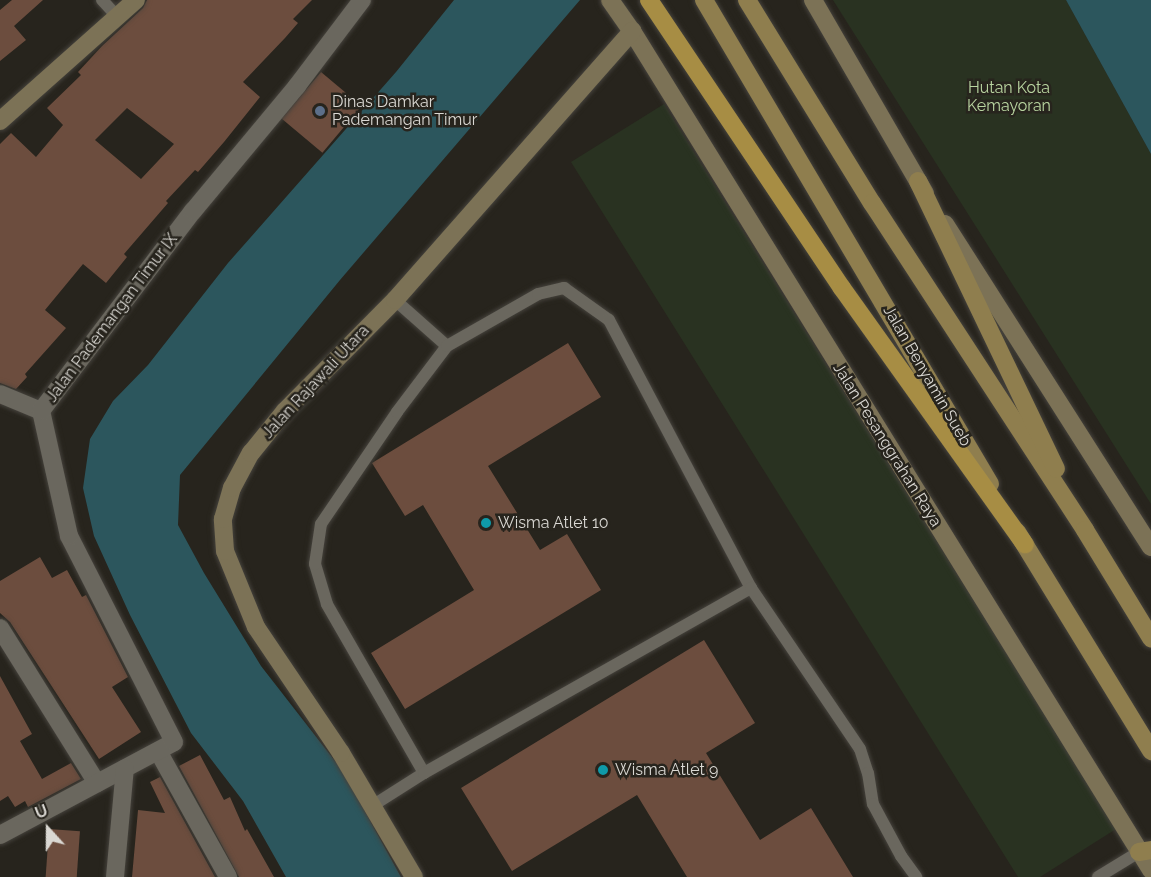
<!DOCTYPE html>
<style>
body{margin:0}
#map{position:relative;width:1151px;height:877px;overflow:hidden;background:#27241d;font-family:Raleway,sans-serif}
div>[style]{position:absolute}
.green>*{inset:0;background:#293221}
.water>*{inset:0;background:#2c565d}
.building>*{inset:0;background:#6c4d3e;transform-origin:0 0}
.roads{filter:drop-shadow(0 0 2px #45423c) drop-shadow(0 0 2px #45423c)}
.lane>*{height:12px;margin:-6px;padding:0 6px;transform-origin:6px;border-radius:6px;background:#6a675e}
.street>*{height:18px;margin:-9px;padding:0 9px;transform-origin:9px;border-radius:9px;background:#6a675e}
.secondary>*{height:18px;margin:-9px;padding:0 9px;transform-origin:9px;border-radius:9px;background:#7c7256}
.primary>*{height:18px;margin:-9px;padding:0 9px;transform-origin:9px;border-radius:9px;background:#8f7e4e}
.highway>*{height:18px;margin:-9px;padding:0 9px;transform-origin:9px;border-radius:9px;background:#a78d44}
.dots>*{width:16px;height:16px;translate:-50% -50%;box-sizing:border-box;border:3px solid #27241d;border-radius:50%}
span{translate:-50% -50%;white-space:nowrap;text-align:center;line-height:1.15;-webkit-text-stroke:5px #27241d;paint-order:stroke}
.park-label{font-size:16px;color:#b9d5a0}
.poi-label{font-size:16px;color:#dad8d3}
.left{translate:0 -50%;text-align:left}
.street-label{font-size:16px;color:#dad8d3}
.north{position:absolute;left:18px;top:799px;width:60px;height:60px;-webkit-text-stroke:4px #27241d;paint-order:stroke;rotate:339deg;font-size:16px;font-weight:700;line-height:24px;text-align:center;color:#dad8d3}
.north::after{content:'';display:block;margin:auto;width:21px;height:27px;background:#dad8d3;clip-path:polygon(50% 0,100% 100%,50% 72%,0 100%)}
</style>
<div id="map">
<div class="green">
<div style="clip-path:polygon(833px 0,1066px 0,1151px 154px,1151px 504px)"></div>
<div style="clip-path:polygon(664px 104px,1116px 829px,1040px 877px,1018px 877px,571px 162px)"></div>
</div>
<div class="water">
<div style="clip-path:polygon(454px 0,580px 0,340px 280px,180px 475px,178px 525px,204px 573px,261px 666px,342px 770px,401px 877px,286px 877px,243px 801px,191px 733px,130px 615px,94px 536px,83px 488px,90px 439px,113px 401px,148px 365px,228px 263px,396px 72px)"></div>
<div style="clip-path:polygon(1066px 0,1151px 0,1151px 154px)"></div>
</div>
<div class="building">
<div style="clip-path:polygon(12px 0,43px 0,14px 26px,26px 40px,0 61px,0 10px)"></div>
<div style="clip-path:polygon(evenodd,147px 0,312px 0,293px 19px,298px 23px,285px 38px,243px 82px,260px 97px,224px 142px,198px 172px,195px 170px,166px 201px,168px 203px,124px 254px,127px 257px,106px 283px,83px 264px,45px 310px,66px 328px,25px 374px,27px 377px,16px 389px,0 383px,0 144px,11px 133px,36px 157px,63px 125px,47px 108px,81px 75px,78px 72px,102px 46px,143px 8px,147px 0,127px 108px,174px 144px,141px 179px,95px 140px,127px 108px)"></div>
<div style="left:321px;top:72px;width:53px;height:61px;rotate:40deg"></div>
<div style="clip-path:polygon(568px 343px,601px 397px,488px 466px,540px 550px,567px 534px,601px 590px,405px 709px,371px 653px,474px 590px,423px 505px,405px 516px,372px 463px)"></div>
<div style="clip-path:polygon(40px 557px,52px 578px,67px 570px,82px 597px,86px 595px,128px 677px,112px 687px,141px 732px,99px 759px,10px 622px,0 613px,0 581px)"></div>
<div style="clip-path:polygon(704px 640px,755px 723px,706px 753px,760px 840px,811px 808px,853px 877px,687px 877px,637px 795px,512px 871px,461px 788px)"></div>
<div style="clip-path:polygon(0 676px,32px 734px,20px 741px,42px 779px,71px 763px,81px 779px,28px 807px,25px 801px,15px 807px,8px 796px,0 801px)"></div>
<div style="clip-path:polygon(200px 755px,224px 800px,230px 797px,245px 831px,247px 829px,274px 877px,239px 877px,179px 766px)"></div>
<div style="clip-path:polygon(160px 777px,215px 877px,132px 877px,138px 810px,165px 813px,150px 782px)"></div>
<div style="left:49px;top:829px;width:31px;height:48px;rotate:4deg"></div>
</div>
<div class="roads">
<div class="lane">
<div style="left:102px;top:0;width:23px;rotate:47deg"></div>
<div style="left:395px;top:300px;width:69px;rotate:41.5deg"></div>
<div style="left:424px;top:773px;width:195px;rotate:-119.9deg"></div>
<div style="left:327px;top:604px;width:42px;rotate:-106.7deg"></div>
<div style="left:315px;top:564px;width:40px;rotate:-81.5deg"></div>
<div style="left:321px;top:524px;width:135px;rotate:-55.8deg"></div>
<div style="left:397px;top:412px;width:83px;rotate:-52.9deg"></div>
<div style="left:447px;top:346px;width:105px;rotate:-29.7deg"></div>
<div style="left:538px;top:294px;width:27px;rotate:-13deg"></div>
<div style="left:564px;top:288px;width:55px;rotate:35.4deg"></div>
<div style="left:609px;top:320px;width:303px;rotate:62.1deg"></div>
<div style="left:372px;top:806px;width:62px;rotate:-32.4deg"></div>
<div style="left:424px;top:773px;width:376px;rotate:-29.5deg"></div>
<div style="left:751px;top:588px;width:194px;rotate:55.9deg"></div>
<div style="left:860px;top:749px;width:25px;rotate:72deg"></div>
<div style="left:868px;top:773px;width:31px;rotate:81deg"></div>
<div style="left:873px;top:804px;width:59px;rotate:61.7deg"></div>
<div style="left:901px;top:856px;width:26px;rotate:54deg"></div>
<div style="left:1098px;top:877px;width:48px;rotate:-31.4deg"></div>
</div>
<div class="street">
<div style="left:0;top:394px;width:44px;rotate:22.5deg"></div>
<div style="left:0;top:628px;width:183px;rotate:58deg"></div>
<div style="left:158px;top:751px;width:144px;rotate:60.9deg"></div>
<div style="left:0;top:835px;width:197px;rotate:-28.1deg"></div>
<div style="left:174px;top:742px;width:231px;rotate:-117deg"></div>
<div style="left:69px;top:536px;width:128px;rotate:-102.6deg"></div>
<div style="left:41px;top:411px;width:251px;rotate:-52.8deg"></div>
<div style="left:193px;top:211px;width:163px;rotate:-50.2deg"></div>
<div style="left:297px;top:86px;width:108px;rotate:-52.9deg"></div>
<div style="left:115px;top:877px;width:109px;rotate:-84.8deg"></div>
</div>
<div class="secondary">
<div style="left:610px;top:0;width:38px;rotate:55deg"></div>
<div style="left:632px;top:31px;width:987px;rotate:58.26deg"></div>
<div style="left:813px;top:0;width:223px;rotate:59.9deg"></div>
<div style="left:0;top:121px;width:182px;rotate:-41.7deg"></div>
<div style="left:945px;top:224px;width:383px;rotate:57.5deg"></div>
<div style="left:414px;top:877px;width:144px;rotate:-120.5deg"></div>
<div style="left:341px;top:753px;width:152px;rotate:-124deg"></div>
<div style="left:256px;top:627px;width:82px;rotate:-112.2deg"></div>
<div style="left:225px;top:551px;width:32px;rotate:-94deg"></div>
<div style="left:223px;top:519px;width:32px;rotate:-74deg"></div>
<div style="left:232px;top:488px;width:40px;rotate:-62deg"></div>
<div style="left:251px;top:453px;width:54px;rotate:-51deg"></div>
<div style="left:285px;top:411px;width:156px;rotate:-45.3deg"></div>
<div style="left:395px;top:300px;width:359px;rotate:-48.6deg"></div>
</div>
<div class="primary">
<div style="left:704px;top:0;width:562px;rotate:59.42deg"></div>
<div style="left:747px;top:0;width:238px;rotate:58.4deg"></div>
<div style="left:872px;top:203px;width:390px;rotate:56.9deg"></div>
<div style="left:1085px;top:530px;width:127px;rotate:58.6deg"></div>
<div style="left:918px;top:181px;width:319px;rotate:64.4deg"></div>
<div style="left:1017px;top:532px;width:257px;rotate:58.5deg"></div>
<div style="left:1139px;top:852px;width:12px;rotate:-9deg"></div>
</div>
<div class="highway">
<div style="left:649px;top:0;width:347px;rotate:56.2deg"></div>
<div style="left:842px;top:288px;width:315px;rotate:54.5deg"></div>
</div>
</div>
<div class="dots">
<div style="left:320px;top:111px;background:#5c6f8a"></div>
<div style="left:486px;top:523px;background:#0f9aa8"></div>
<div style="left:603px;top:770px;background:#0f9aa8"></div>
</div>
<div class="park-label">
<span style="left:1009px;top:97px">Hutan Kota<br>Kemayoran</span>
</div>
<div class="poi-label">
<span class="left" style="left:332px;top:111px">Dinas Damkar<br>Pademangan Timur</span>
<span class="left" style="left:498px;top:523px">Wisma Atlet 10</span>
<span class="left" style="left:615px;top:770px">Wisma Atlet 9</span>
</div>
<div class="street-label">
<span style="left:112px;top:318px;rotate:-53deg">Jalan Pademangan Timur IX</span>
<span style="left:927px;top:376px;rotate:60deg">Jalan Benyamin Sueb</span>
<span style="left:316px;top:382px;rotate:-47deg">Jalan Rajawali Utara</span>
<span style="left:887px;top:445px;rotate:58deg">Jalan Pesanggrahan Raya</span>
</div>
<div class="north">U</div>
</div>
